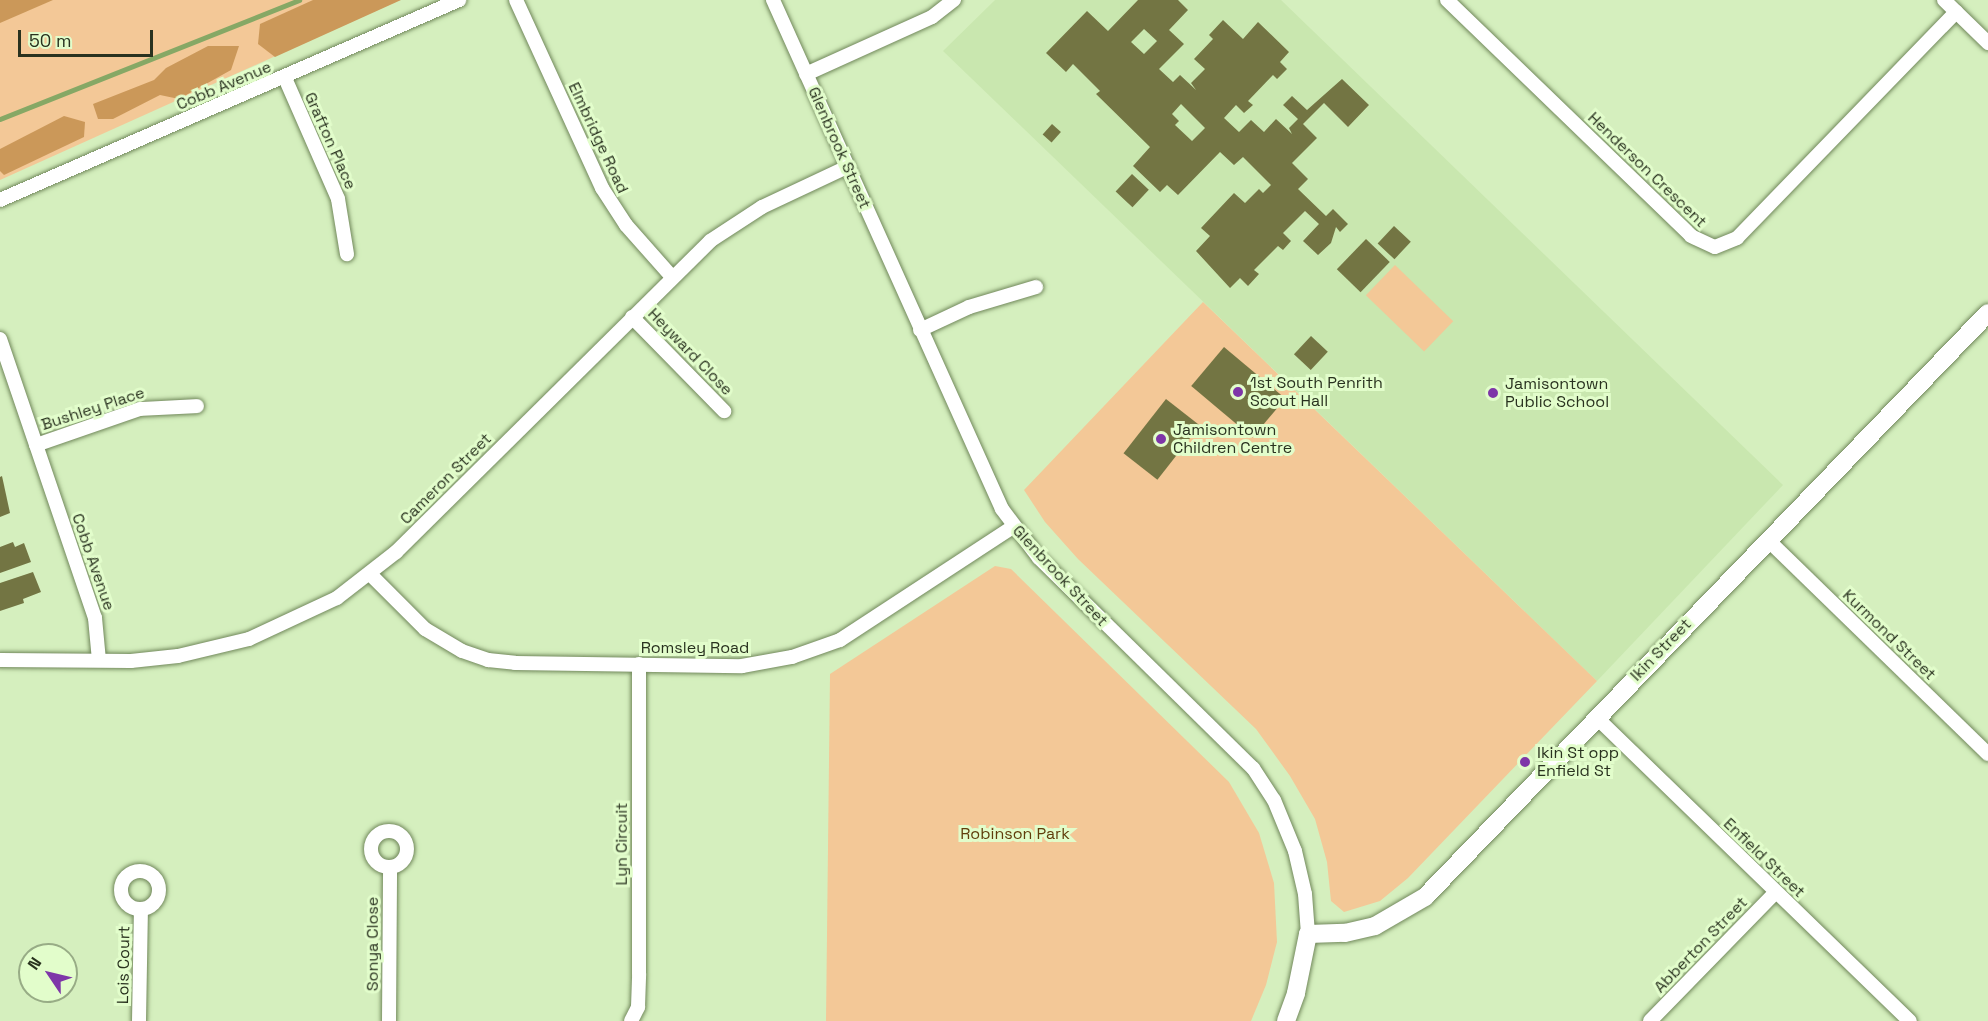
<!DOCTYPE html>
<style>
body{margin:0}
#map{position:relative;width:1988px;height:1021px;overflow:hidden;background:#d5efbe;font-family:"Space Grotesk",sans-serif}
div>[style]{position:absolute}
.built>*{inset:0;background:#c9e7af}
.green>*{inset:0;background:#f3c897;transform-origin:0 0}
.forest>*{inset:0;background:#cb9859}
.stream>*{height:5px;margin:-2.5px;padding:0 2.5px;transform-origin:2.5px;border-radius:2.5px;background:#86a865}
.building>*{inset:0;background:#737543;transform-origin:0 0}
.roads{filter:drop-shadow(0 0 2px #71885b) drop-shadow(0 0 2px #71885b)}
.minor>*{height:14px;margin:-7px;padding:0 7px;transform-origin:7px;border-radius:7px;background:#fff}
.minor>.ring{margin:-7px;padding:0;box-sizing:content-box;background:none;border:14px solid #fff;border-radius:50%}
.tertiary>*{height:18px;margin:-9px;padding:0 9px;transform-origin:9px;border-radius:9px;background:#fff}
.dots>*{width:16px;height:16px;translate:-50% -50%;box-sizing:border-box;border:3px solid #e2fdcb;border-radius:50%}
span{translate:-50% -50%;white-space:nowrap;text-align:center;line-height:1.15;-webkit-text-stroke:6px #e2fdcb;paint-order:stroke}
.street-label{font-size:16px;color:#29321f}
.poi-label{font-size:16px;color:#29321f}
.left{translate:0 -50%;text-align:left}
.park-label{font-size:16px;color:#603d0b}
.north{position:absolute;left:18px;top:943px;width:60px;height:60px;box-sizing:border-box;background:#e2fdcb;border:2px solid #98ac86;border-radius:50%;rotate:305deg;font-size:16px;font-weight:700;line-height:24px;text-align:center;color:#29321f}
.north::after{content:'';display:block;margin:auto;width:21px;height:27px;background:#7e36a8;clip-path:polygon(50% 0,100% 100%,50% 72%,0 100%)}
.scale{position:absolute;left:18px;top:30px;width:135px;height:27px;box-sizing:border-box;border:3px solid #29321f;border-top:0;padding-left:8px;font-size:18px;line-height:21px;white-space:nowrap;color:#29321f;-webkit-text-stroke:4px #e2fdcb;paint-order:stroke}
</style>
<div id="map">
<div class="built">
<div style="clip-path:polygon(995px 0,1281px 0,1783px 485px,1597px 681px,943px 51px)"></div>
</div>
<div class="green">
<div style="clip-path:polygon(0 0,400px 0,0 180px)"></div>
<div style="left:1395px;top:265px;width:81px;height:42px;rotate:44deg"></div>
<div style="clip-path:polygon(1203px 302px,1597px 681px,1408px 878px,1380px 901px,1344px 912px,1331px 901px,1327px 862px,1315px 819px,1290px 776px,1256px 729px,1078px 559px,1045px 522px,1024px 490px)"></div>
<div style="clip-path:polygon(995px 566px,1011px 569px,1229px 782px,1259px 833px,1274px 883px,1277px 942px,1266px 985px,1251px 1021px,826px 1021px,830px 674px)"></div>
</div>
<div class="forest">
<div style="clip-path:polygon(0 0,53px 0,0 23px)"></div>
<div style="clip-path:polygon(313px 0,401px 0,275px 57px,258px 44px,260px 24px)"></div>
<div style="clip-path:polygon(208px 46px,239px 46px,231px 70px,179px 99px,160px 95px,113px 119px,98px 119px,93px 104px,154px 80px,166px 68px)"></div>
<div style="clip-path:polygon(64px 116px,85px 122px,84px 137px,4px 175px,0 171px,0 149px)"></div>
</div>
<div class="stream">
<div style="left:0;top:119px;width:322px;rotate:-21.7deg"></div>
</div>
<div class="building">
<div style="clip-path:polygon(evenodd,1138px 0,1178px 0,1188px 10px,1169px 30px,1184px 44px,1159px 69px,1173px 82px,1180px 75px,1196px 90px,1191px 83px,1205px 69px,1194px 59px,1213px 39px,1209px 35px,1223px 20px,1243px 39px,1258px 22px,1289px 52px,1280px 62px,1287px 69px,1277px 79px,1273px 75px,1248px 101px,1253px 105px,1244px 113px,1236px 105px,1224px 118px,1239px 132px,1251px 120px,1264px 132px,1276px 119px,1292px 134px,1289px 128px,1298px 119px,1283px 105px,1292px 96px,1307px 110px,1342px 79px,1369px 105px,1348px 127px,1324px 103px,1303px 124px,1317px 138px,1292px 163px,1308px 179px,1298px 189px,1326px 216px,1333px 209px,1348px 224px,1340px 232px,1336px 227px,1331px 243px,1318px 255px,1303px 241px,1319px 224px,1305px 211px,1283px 233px,1291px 241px,1283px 250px,1278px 246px,1254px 270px,1259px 274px,1248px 286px,1240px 278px,1230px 288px,1196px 251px,1210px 236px,1201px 228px,1234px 193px,1245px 203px,1259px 189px,1263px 193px,1271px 185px,1243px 157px,1234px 165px,1220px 152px,1178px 195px,1167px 185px,1160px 192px,1133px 166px,1150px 147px,1096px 94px,1100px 91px,1073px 64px,1066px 72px,1046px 53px,1087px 11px,1108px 31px,1138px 0,1144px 29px,1157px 41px,1144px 54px,1131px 42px,1144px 29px,1138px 0,1181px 104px,1205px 128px,1192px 141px,1175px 125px,1179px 121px,1172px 114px,1181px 104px)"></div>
<div style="left:1052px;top:124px;width:12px;height:14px;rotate:42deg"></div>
<div style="left:1132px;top:174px;width:23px;height:24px;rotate:43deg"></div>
<div style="left:1394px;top:226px;width:23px;height:24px;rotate:43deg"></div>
<div style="left:1366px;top:239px;width:33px;height:42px;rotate:44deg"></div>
<div style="left:1311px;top:336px;width:23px;height:25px;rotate:43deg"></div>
<div style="left:1224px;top:347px;width:80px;height:51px;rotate:40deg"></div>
<div style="left:1166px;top:399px;width:43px;height:69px;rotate:38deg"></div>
<div style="clip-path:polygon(2px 476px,10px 513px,0 517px,0 477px)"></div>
<div style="clip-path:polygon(13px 542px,15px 547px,24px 543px,31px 562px,0 573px,0 547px)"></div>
<div style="clip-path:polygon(33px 572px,41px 592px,23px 599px,24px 603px,0 611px,0 583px)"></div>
</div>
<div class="roads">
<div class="minor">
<div style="left:516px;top:0;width:207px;rotate:65.4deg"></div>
<div style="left:602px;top:188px;width:44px;rotate:57deg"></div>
<div style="left:626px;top:225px;width:69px;rotate:48.5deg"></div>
<div style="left:773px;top:0;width:558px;rotate:65.78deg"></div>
<div style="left:1002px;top:509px;width:61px;rotate:52.9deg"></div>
<div style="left:1039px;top:558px;width:300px;rotate:44.5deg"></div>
<div style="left:1253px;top:768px;width:38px;rotate:57deg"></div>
<div style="left:1274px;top:800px;width:55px;rotate:67.6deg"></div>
<div style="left:1295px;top:851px;width:44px;rotate:76.9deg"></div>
<div style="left:1305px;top:894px;width:40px;rotate:85.7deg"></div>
<div style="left:1447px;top:0;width:339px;rotate:44deg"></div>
<div style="left:1691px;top:236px;width:26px;rotate:25deg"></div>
<div style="left:1715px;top:247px;width:24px;rotate:-22deg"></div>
<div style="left:1737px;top:238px;width:315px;rotate:-45.9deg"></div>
<div style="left:1944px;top:0;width:62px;rotate:44.3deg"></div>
<div style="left:806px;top:74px;width:138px;rotate:-24.3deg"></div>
<div style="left:932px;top:17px;width:28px;rotate:-38deg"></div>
<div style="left:285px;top:78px;width:132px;rotate:66.3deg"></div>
<div style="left:338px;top:199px;width:56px;rotate:80.7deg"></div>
<div style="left:0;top:200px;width:501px;rotate:-23.54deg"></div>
<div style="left:632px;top:317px;width:132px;rotate:45.6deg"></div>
<div style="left:920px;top:330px;width:54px;rotate:-25.1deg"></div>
<div style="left:969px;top:307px;width:70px;rotate:-16.6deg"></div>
<div style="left:0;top:339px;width:295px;rotate:71.2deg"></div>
<div style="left:95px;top:618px;width:42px;rotate:84.6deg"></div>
<div style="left:36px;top:445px;width:110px;rotate:-19.1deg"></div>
<div style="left:140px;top:409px;width:57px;rotate:-3deg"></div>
<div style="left:1768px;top:540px;width:307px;rotate:44.2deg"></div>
<div style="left:370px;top:574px;width:78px;rotate:45deg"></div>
<div style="left:425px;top:629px;width:43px;rotate:30.7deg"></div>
<div style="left:462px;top:651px;width:28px;rotate:19deg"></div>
<div style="left:488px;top:660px;width:27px;rotate:6deg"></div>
<div style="left:515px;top:663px;width:227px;rotate:0.8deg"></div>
<div style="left:742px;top:666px;width:51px;rotate:-10.2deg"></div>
<div style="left:792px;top:657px;width:51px;rotate:-19.5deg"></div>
<div style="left:840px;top:640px;width:207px;rotate:-33.2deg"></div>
<div style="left:0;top:660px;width:131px;rotate:0.4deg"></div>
<div style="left:131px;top:661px;width:47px;rotate:-6.1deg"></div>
<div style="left:178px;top:656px;width:73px;rotate:-13.5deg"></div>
<div style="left:249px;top:639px;width:97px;rotate:-25deg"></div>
<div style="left:337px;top:598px;width:75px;rotate:-37.9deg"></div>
<div style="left:396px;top:552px;width:442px;rotate:-44.7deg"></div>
<div style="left:710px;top:241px;width:62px;rotate:-33.2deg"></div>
<div style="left:762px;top:207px;width:94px;rotate:-25.2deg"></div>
<div style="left:1596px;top:717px;width:437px;rotate:44.1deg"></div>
<div class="ring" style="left:371px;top:831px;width:22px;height:22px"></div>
<div class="ring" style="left:121px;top:871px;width:24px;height:24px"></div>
<div style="left:139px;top:1021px;width:112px;rotate:-89deg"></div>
<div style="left:389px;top:1021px;width:154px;rotate:-89.6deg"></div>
<div style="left:631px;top:1021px;width:16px;rotate:-63deg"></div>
<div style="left:638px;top:1007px;width:33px;rotate:-88deg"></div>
<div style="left:639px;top:974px;width:310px;rotate:-90deg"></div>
<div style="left:1650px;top:1021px;width:180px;rotate:-45.7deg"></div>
</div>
<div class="tertiary">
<div style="left:1286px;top:1021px;width:30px;rotate:-70deg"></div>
<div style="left:1296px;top:993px;width:60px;rotate:-78.5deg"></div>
<div style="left:1308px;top:934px;width:37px;rotate:-2deg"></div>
<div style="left:1345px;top:933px;width:31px;rotate:-13deg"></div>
<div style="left:1375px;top:926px;width:58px;rotate:-30.1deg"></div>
<div style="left:1425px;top:897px;width:811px;rotate:-46.05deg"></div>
</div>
</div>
<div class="dots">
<div style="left:1238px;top:392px;background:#7e36a8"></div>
<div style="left:1493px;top:393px;background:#7e36a8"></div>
<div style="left:1161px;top:439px;background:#7e36a8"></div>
<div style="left:1525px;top:762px;background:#7e36a8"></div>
</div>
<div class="street-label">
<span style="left:224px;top:86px;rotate:-23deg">Cobb Avenue</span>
<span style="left:598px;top:138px;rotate:65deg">Elmbridge Road</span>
<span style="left:330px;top:141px;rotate:66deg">Grafton Place</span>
<span style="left:839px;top:148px;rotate:66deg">Glenbrook Street</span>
<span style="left:1647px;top:170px;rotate:44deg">Henderson Crescent</span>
<span style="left:690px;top:352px;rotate:46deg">Heyward Close</span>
<span style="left:93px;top:409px;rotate:-18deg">Bushley Place</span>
<span style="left:446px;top:479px;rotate:-45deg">Cameron Street</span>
<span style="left:93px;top:562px;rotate:71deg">Cobb Avenue</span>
<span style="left:1060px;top:576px;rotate:47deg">Glenbrook Street</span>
<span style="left:1889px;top:635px;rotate:44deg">Kurmond Street</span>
<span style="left:695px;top:648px">Romsley Road</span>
<span style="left:1661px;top:650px;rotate:-46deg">Ikin Street</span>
<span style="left:622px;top:844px;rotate:-90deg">Lyn Circuit</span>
<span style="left:1764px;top:858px;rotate:44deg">Enfield Street</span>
<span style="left:373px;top:944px;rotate:-90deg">Sonya Close</span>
<span style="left:1701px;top:945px;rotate:-46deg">Abberton Street</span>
<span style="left:124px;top:965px;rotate:-89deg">Lois Court</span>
</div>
<div class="poi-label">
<span class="left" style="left:1250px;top:392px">1st South Penrith<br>Scout Hall</span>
<span class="left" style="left:1505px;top:393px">Jamisontown<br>Public School</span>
<span class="left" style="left:1173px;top:439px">Jamisontown<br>Children Centre</span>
<span class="left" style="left:1537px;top:762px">Ikin St opp<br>Enfield St</span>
</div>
<div class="park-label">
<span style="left:1015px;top:834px">Robinson Park</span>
</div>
<div class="north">N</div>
<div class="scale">50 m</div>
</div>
